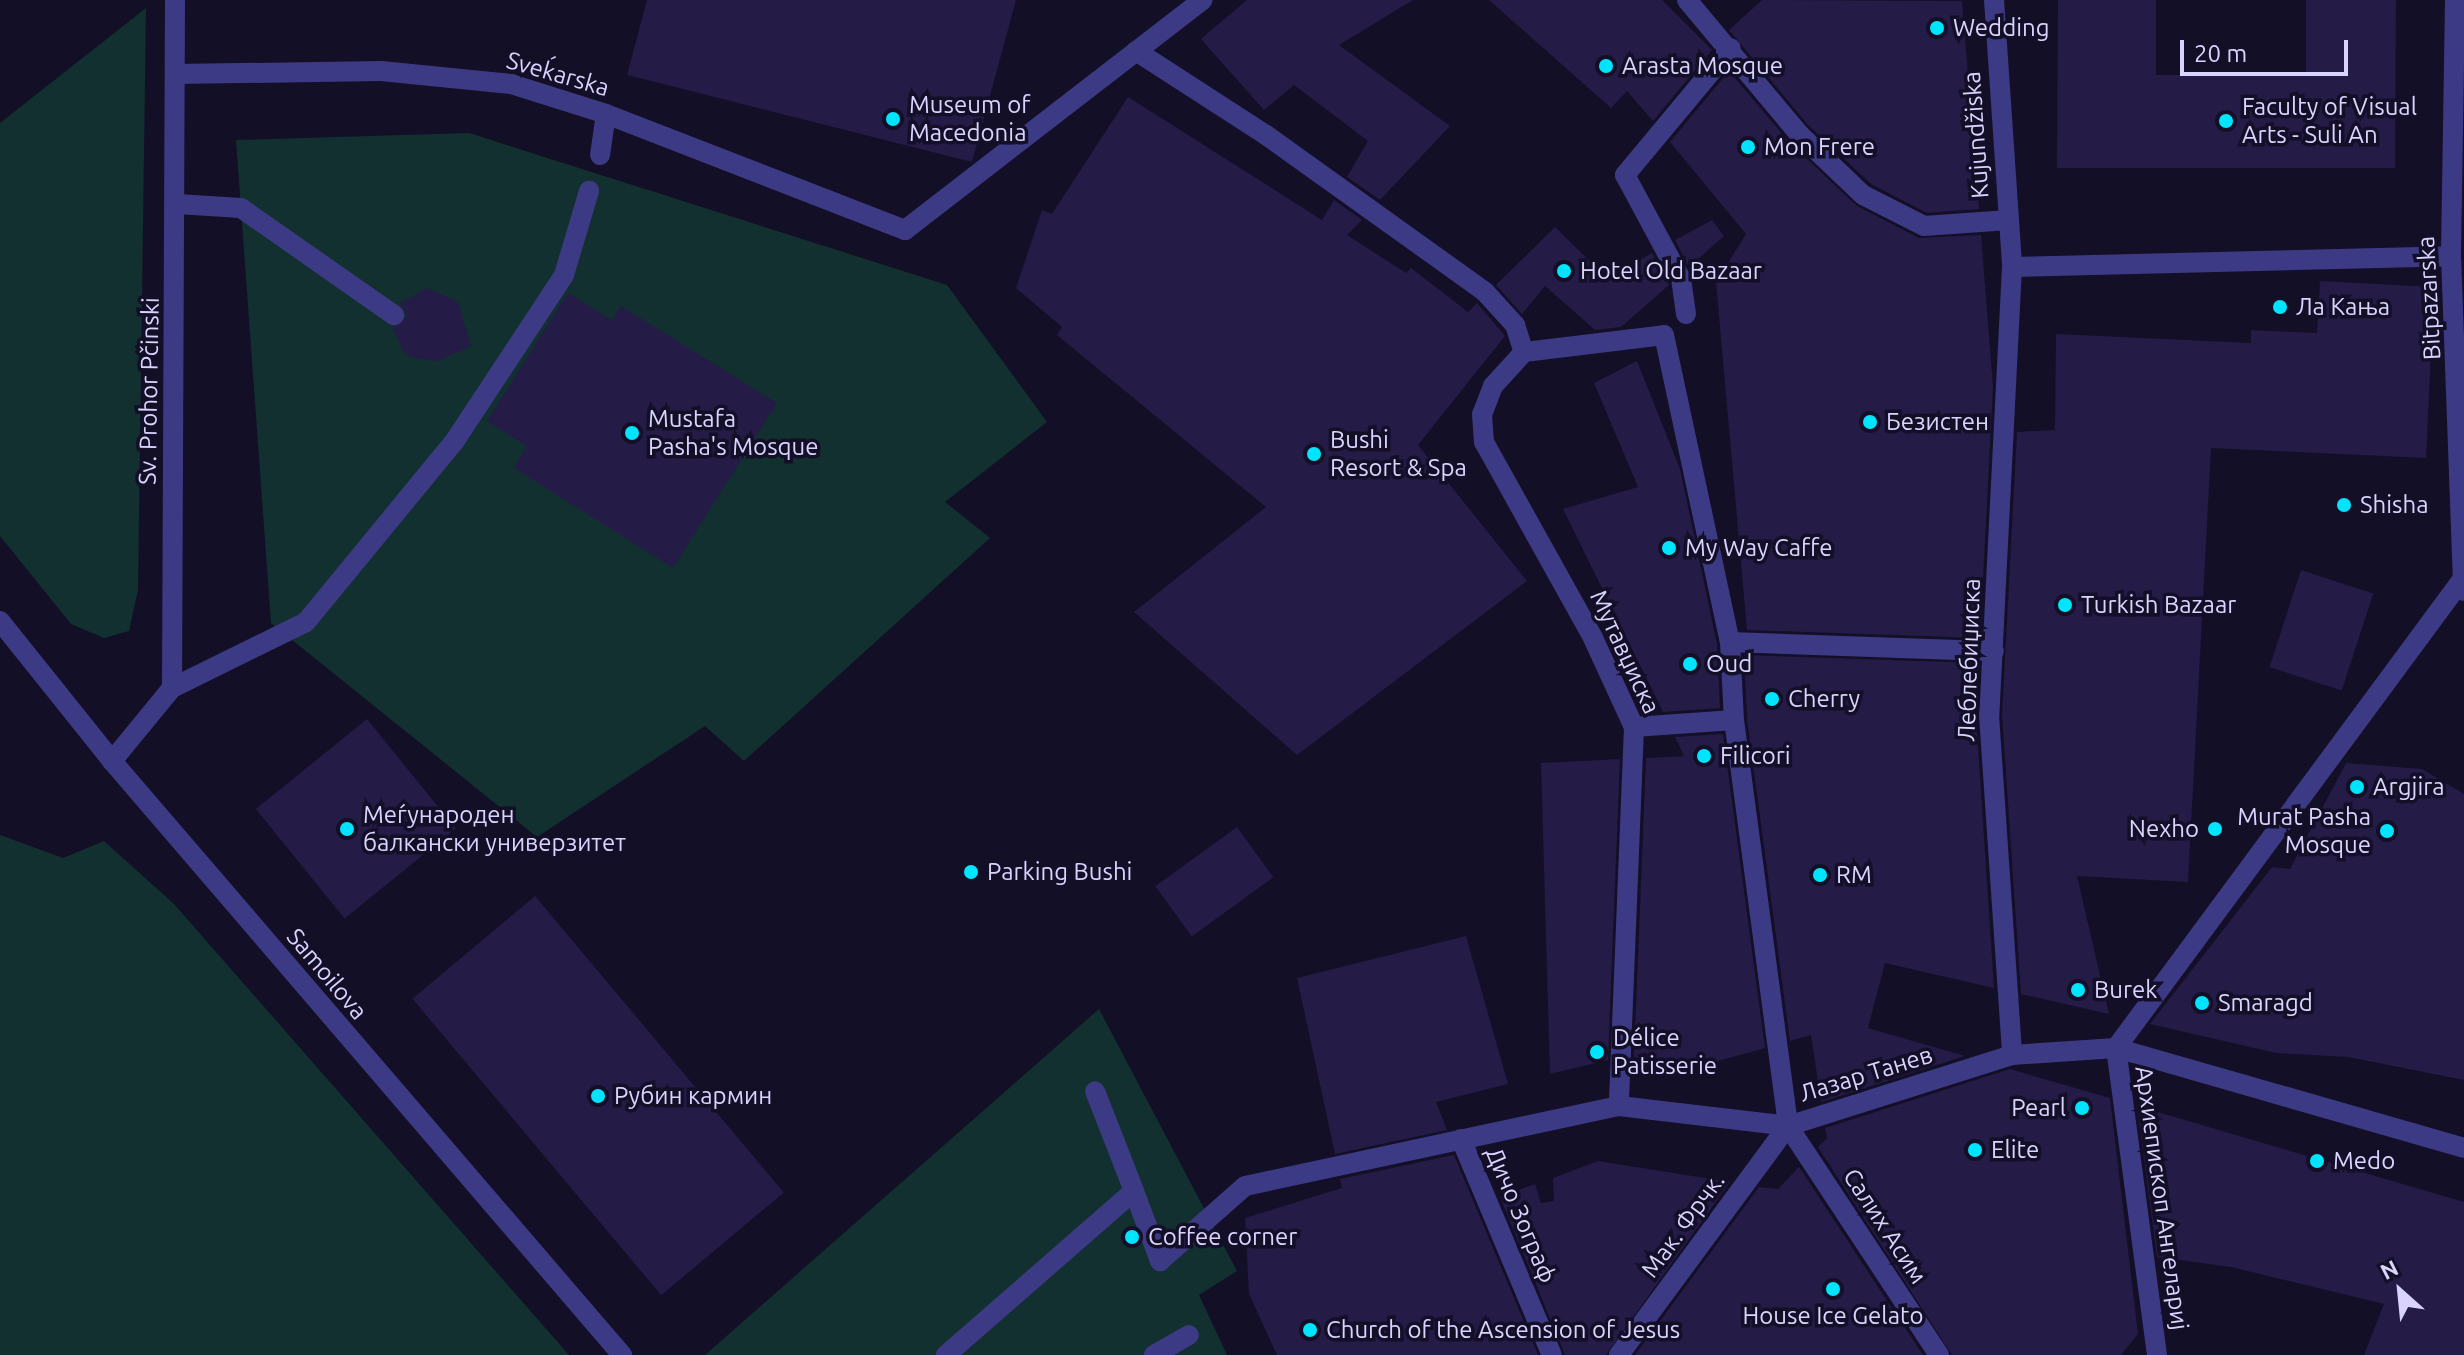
<!DOCTYPE html>
<meta charset="utf-8">
<style>
body{margin:0}
#map{position:relative;width:2464px;height:1355px;overflow:hidden;background:#130f26;font-family:Ubuntu,sans-serif}
div>[style]{position:absolute}
.green>*{inset:0;background:#12302f}
.building>*{inset:0;background:#241b47;transform-origin:0 0}
.minor>*{height:20px;margin:-10px;padding:0 10px;transform-origin:10px;border-radius:10px;background:#3d3a85}
.dots>*{width:22px;height:22px;translate:-50% -50%;box-sizing:border-box;border:4px solid #130f26;border-radius:50%}
span{translate:-50% -50%;white-space:nowrap;text-align:center;line-height:1.15;-webkit-text-stroke:7px #130f26;paint-order:stroke}
.poi-label{font-size:24px;color:#d9d4ff}
.left{translate:0 -50%;text-align:left}
.right{translate:-100% -50%;text-align:right}
.street-label{font-size:24px;color:#d9d4ff}
.north{position:absolute;left:2360px;top:1251px;width:80px;height:80px;-webkit-text-stroke:6px #130f26;paint-order:stroke;rotate:333deg;font-size:22px;font-weight:700;line-height:32px;text-align:center;color:#d9d4ff}
.north::after{content:'';display:block;margin:auto;width:28px;height:36px;background:#d9d4ff;clip-path:polygon(50% 0,100% 100%,50% 72%,0 100%)}
.scale{position:absolute;left:2180px;top:40px;width:168px;height:36px;box-sizing:border-box;border:4px solid #d9d4ff;border-top:0;padding-left:10px;font-size:24px;line-height:28px;white-space:nowrap;color:#d9d4ff;-webkit-text-stroke:6px #130f26;paint-order:stroke}
</style>
<div id="map">
<div class="green">
<div style="clip-path:polygon(146px 8px,138px 590px,129px 631px,104px 638px,71px 624px,0 536px,0 123px)"></div>
<div style="clip-path:polygon(469px 133px,947px 285px,1047px 422px,945px 502px,990px 538px,744px 761px,705px 726px,537px 837px,271px 623px,236px 140px)"></div>
<div style="clip-path:polygon(0 835px,63px 858px,104px 841px,174px 904px,569px 1355px,0 1355px)"></div>
<div style="clip-path:polygon(1099px 1009px,1237px 1271px,1199px 1295px,1227px 1355px,705px 1355px)"></div>
</div>
<div class="building">
<div style="clip-path:polygon(647px 0,1016px 0,972px 162px,627px 75px)"></div>
<div style="clip-path:polygon(1247px 0,1413px 0,1339px 45px,1450px 126px,1380px 200px,1347px 177px,1368px 141px,1294px 85px,1264px 110px,1201px 39px)"></div>
<div style="clip-path:polygon(1489px 0,1662px 0,1712px 50px,1653px 121px,1627px 91px,1611px 108px)"></div>
<div style="clip-path:polygon(1762px 0,1962px 1px,1979px 209px,1927px 213px,1871px 184px,1808px 125px,1729px 30px)"></div>
<div style="clip-path:polygon(2058px 0,2156px 0,2156px 75px,2306px 75px,2306px 0,2396px 0,2395px 168px,2057px 168px)"></div>
<div style="clip-path:polygon(1729px 71px,1789px 142px,1857px 206px,1919px 238px,1981px 235px,1993px 386px,1980px 638px,1747px 630px,1716px 282px,1746px 234px,1670px 142px)"></div>
<div style="clip-path:polygon(1128px 97px,1322px 220px,1334px 200px,1362px 220px,1347px 235px,1406px 273px,1411px 268px,1468px 312px,1477px 303px,1505px 336px,1418px 445px,1527px 581px,1297px 755px,1134px 612px,1266px 507px,1057px 335px,1062px 327px,1016px 288px,1042px 210px,1052px 214px)"></div>
<div style="clip-path:polygon(1712px 220px,1724px 236px,1689px 267px,1675px 240px)"></div>
<div style="clip-path:polygon(1555px 227px,1608px 279px,1652px 253px,1669px 285px,1621px 327px,1595px 330px,1545px 286px,1522px 314px,1496px 285px)"></div>
<div style="clip-path:polygon(2320px 281px,2434px 287px,2426px 458px,2211px 448px,2188px 882px,2077px 876px,2109px 1014px,2021px 994px,2002px 715px,2017px 432px,2055px 430px,2056px 334px,2251px 343px,2251px 330px,2317px 333px)"></div>
<div style="clip-path:polygon(427px 288px,458px 302px,471px 346px,437px 361px,412px 358px,402px 350px,393px 328px,407px 317px,400px 303px)"></div>
<div style="clip-path:polygon(568px 293px,612px 320px,621px 306px,777px 403px,673px 568px,514px 468px,527px 446px,487px 421px)"></div>
<div style="clip-path:polygon(1637px 361px,1680px 469px,1717px 644px,1720px 708px,1663px 712px,1563px 509px,1638px 487px,1594px 383px)"></div>
<div style="left:2301px;top:570px;width:76px;height:102px;rotate:18deg"></div>
<div style="clip-path:polygon(1744px 655px,1979px 663px,1976px 716px,1994px 988px,1885px 963px,1868px 1028px,1965px 1056px,1821px 1102px,1811px 1035px,1790px 1041px,1747px 719px)"></div>
<div style="left:367px;top:719px;width:141px;height:143px;rotate:51deg"></div>
<div style="clip-path:polygon(1723px 734px,1765px 1048px,1689px 1069px,1634px 1057px,1646px 758px,1684px 756px,1675px 737px)"></div>
<div style="clip-path:polygon(1620px 759px,1608px 1060px,1550px 1074px,1541px 763px)"></div>
<div style="clip-path:polygon(2346px 763px,2422px 769px,2464px 794px,2464px 1080px,2348px 1057px,2276px 1053px,2150px 1024px,2272px 867px,2290px 869px)"></div>
<div style="left:1237px;top:827px;width:62px;height:101px;rotate:54deg"></div>
<div style="left:535px;top:896px;width:387px;height:160px;rotate:50deg"></div>
<div style="clip-path:polygon(1466px 936px,1508px 1084px,1436px 1102px,1447px 1130px,1335px 1154px,1297px 978px)"></div>
<div style="clip-path:polygon(2010px 1069px,2110px 1098px,2138px 1334px,2121px 1355px,1952px 1355px,1818px 1147px,1827px 1138px,1825px 1128px)"></div>
<div style="clip-path:polygon(2137px 1106px,2464px 1202px,2464px 1355px,2364px 1355px,2384px 1304px,2231px 1267px,2157px 1257px)"></div>
<div style="clip-path:polygon(1454px 1155px,1538px 1355px,1277px 1355px,1249px 1294px,1245px 1218px,1342px 1188px,1340px 1179px)"></div>
<div style="clip-path:polygon(1598px 1161px,1730px 1182px,1606px 1355px,1565px 1355px,1500px 1197px,1535px 1184px,1541px 1203px,1554px 1201px,1553px 1178px)"></div>
<div style="clip-path:polygon(1799px 1167px,1923px 1355px,1635px 1355px,1759px 1187px,1778px 1189px)"></div>
</div>
<div class="minor">
<div style="left:1687px;top:0;width:175px;rotate:50.1deg"></div>
<div style="left:1799px;top:134px;width:88px;rotate:43.6deg"></div>
<div style="left:1863px;top:195px;width:68px;rotate:26.9deg"></div>
<div style="left:1924px;top:226px;width:85px;rotate:-4deg"></div>
<div style="left:1994px;top:0;width:268px;rotate:86.1deg"></div>
<div style="left:2012px;top:267px;width:449px;rotate:92.9deg"></div>
<div style="left:1989px;top:715px;width:341px;rotate:86.1deg"></div>
<div style="left:2455px;top:0;width:256px;rotate:90.9deg"></div>
<div style="left:2451px;top:256px;width:335px;rotate:87.9deg"></div>
<div style="left:1136px;top:51px;width:155px;rotate:32.9deg"></div>
<div style="left:1266px;top:135px;width:269px;rotate:35.6deg"></div>
<div style="left:1485px;top:292px;width:45px;rotate:47.7deg"></div>
<div style="left:1515px;top:325px;width:28px;rotate:72deg"></div>
<div style="left:1524px;top:352px;width:141px;rotate:-6.9deg"></div>
<div style="left:1664px;top:335px;width:314px;rotate:77.9deg"></div>
<div style="left:1730px;top:642px;width:78px;rotate:87.1deg"></div>
<div style="left:1734px;top:720px;width:410px;rotate:82.4deg"></div>
<div style="left:1788px;top:1126px;width:274px;rotate:56.6deg"></div>
<div style="left:175px;top:74px;width:206px;rotate:-0.8deg"></div>
<div style="left:381px;top:71px;width:131px;rotate:5.7deg"></div>
<div style="left:511px;top:84px;width:100px;rotate:17.5deg"></div>
<div style="left:606px;top:114px;width:321px;rotate:21.2deg"></div>
<div style="left:905px;top:230px;width:376px;rotate:-37.7deg"></div>
<div style="left:600px;top:155px;width:41px;rotate:-81.7deg"></div>
<div style="left:177px;top:204px;width:64px;rotate:3.6deg"></div>
<div style="left:241px;top:208px;width:187px;rotate:35deg"></div>
<div style="left:2012px;top:267px;width:439px;rotate:-1.4deg"></div>
<div style="left:1686px;top:314px;width:35px;rotate:-98deg"></div>
<div style="left:1681px;top:279px;width:118px;rotate:-118.3deg"></div>
<div style="left:1625px;top:175px;width:165px;rotate:-50.2deg"></div>
<div style="left:1524px;top:352px;width:46px;rotate:132.4deg"></div>
<div style="left:1493px;top:386px;width:30px;rotate:111deg"></div>
<div style="left:1482px;top:414px;width:28px;rotate:86deg"></div>
<div style="left:1484px;top:442px;width:224px;rotate:60.9deg"></div>
<div style="left:1593px;top:638px;width:98px;rotate:65.3deg"></div>
<div style="left:1634px;top:727px;width:379px;rotate:92.3deg"></div>
<div style="left:0;top:621px;width:179px;rotate:51.3deg"></div>
<div style="left:112px;top:761px;width:783px;rotate:49.35deg"></div>
<div style="left:1730px;top:642px;width:264px;rotate:2deg"></div>
<div style="left:172px;top:688px;width:149px;rotate:-26.2deg"></div>
<div style="left:306px;top:622px;width:233px;rotate:-50.6deg"></div>
<div style="left:454px;top:442px;width:200px;rotate:-56.6deg"></div>
<div style="left:564px;top:275px;width:88px;rotate:-73.4deg"></div>
<div style="left:1634px;top:727px;width:100px;rotate:-4deg"></div>
<div style="left:112px;top:761px;width:94px;rotate:-50.6deg"></div>
<div style="left:172px;top:688px;width:688px;rotate:-89.75deg"></div>
<div style="left:1461px;top:1139px;width:234px;rotate:67.2deg"></div>
<div style="left:1134px;top:1191px;width:75px;rotate:69.6deg"></div>
<div style="left:1160px;top:1261px;width:113px;rotate:-41.4deg"></div>
<div style="left:1245px;top:1186px;width:382px;rotate:-12.1deg"></div>
<div style="left:1619px;top:1106px;width:170px;rotate:6.7deg"></div>
<div style="left:1788px;top:1126px;width:235px;rotate:-17.6deg"></div>
<div style="left:2012px;top:1055px;width:104px;rotate:-3.9deg"></div>
<div style="left:2116px;top:1048px;width:362px;rotate:16deg"></div>
<div style="left:946px;top:1355px;width:249px;rotate:-41.1deg"></div>
<div style="left:1134px;top:1191px;width:107px;rotate:-111.3deg"></div>
<div style="left:1154px;top:1355px;width:40px;rotate:-29.7deg"></div>
<div style="left:1619px;top:1355px;width:285px;rotate:-53.6deg"></div>
<div style="left:2157px;top:1355px;width:310px;rotate:-97.6deg"></div>
<div style="left:2116px;top:1048px;width:581px;rotate:-53.54deg"></div>
</div>
<div class="dots">
<div style="left:1937px;top:28px;background:#00e5ff"></div>
<div style="left:1606px;top:66px;background:#00e5ff"></div>
<div style="left:893px;top:119px;background:#00e5ff"></div>
<div style="left:2226px;top:121px;background:#00e5ff"></div>
<div style="left:1748px;top:147px;background:#00e5ff"></div>
<div style="left:1564px;top:271px;background:#00e5ff"></div>
<div style="left:2280px;top:307px;background:#00e5ff"></div>
<div style="left:1870px;top:422px;background:#00e5ff"></div>
<div style="left:632px;top:433px;background:#00e5ff"></div>
<div style="left:1314px;top:454px;background:#00e5ff"></div>
<div style="left:2344px;top:505px;background:#00e5ff"></div>
<div style="left:1669px;top:548px;background:#00e5ff"></div>
<div style="left:2065px;top:605px;background:#00e5ff"></div>
<div style="left:1690px;top:664px;background:#00e5ff"></div>
<div style="left:1772px;top:699px;background:#00e5ff"></div>
<div style="left:1704px;top:756px;background:#00e5ff"></div>
<div style="left:2357px;top:787px;background:#00e5ff"></div>
<div style="left:347px;top:829px;background:#00e5ff"></div>
<div style="left:2215px;top:829px;background:#00e5ff"></div>
<div style="left:2387px;top:831px;background:#00e5ff"></div>
<div style="left:971px;top:872px;background:#00e5ff"></div>
<div style="left:1820px;top:875px;background:#00e5ff"></div>
<div style="left:2078px;top:990px;background:#00e5ff"></div>
<div style="left:2202px;top:1003px;background:#00e5ff"></div>
<div style="left:1597px;top:1052px;background:#00e5ff"></div>
<div style="left:598px;top:1096px;background:#00e5ff"></div>
<div style="left:2082px;top:1108px;background:#00e5ff"></div>
<div style="left:1975px;top:1150px;background:#00e5ff"></div>
<div style="left:2317px;top:1161px;background:#00e5ff"></div>
<div style="left:1132px;top:1237px;background:#00e5ff"></div>
<div style="left:1833px;top:1289px;background:#00e5ff"></div>
<div style="left:1310px;top:1330px;background:#00e5ff"></div>
</div>
<div class="poi-label">
<span class="left" style="left:1953px;top:28px">Wedding</span>
<span class="left" style="left:1622px;top:66px">Arasta Mosque</span>
<span class="left" style="left:909px;top:119px">Museum of<br>Macedonia</span>
<span class="left" style="left:2242px;top:121px">Faculty of Visual<br>Arts - Suli An</span>
<span class="left" style="left:1764px;top:147px">Mon Frere</span>
<span class="left" style="left:1580px;top:271px">Hotel Old Bazaar</span>
<span class="left" style="left:2296px;top:307px">Ла Кања</span>
<span class="left" style="left:648px;top:433px">Mustafa<br>Pasha's Mosque</span>
<span class="left" style="left:1886px;top:422px">Безистен</span>
<span class="left" style="left:1330px;top:454px">Bushi<br>Resort &amp; Spa</span>
<span class="left" style="left:2360px;top:505px">Shisha</span>
<span class="left" style="left:1685px;top:548px">My Way Caffe</span>
<span class="left" style="left:2081px;top:605px">Turkish Bazaar</span>
<span class="left" style="left:1706px;top:664px">Oud</span>
<span class="left" style="left:1788px;top:699px">Cherry</span>
<span class="left" style="left:1720px;top:756px">Filicori</span>
<span class="left" style="left:2373px;top:787px">Argjira</span>
<span class="left" style="left:363px;top:829px">Меѓународен<br>балкански универзитет</span>
<span class="right" style="left:2371px;top:831px">Murat Pasha<br>Mosque</span>
<span class="right" style="left:2199px;top:829px">Nexho</span>
<span class="left" style="left:987px;top:872px">Parking Bushi</span>
<span class="left" style="left:1836px;top:875px">RM</span>
<span class="left" style="left:2094px;top:990px">Burek</span>
<span class="left" style="left:2218px;top:1003px">Smaragd</span>
<span class="left" style="left:1613px;top:1052px">Délice<br>Patisserie</span>
<span class="left" style="left:614px;top:1096px">Рубин кармин</span>
<span class="right" style="left:2066px;top:1108px">Pearl</span>
<span class="left" style="left:1991px;top:1150px">Elite</span>
<span class="left" style="left:2333px;top:1161px">Medo</span>
<span class="left" style="left:1148px;top:1237px">Coffee corner</span>
<span style="left:1833px;top:1316px">House Ice Gelato</span>
<span class="left" style="left:1326px;top:1330px">Church of the Ascension of Jesus</span>
</div>
<div class="street-label">
<span style="left:558px;top:74px;rotate:16deg">Sveḱarska</span>
<span style="left:1976px;top:135px;rotate:-94deg">Kujundžiska</span>
<span style="left:2429px;top:298px;rotate:-93deg">Bitpazarska</span>
<span style="left:149px;top:391px;rotate:-89deg">Sv. Prohor Pčinski</span>
<span style="left:1625px;top:652px;rotate:65deg">Мутавџиска</span>
<span style="left:1969px;top:660px;rotate:-88deg">Леблебиџиска</span>
<span style="left:327px;top:974px;rotate:50deg">Samoilova</span>
<span style="left:1866px;top:1074px;rotate:-17deg">Лазар Танев</span>
<span style="left:2162px;top:1198px;rotate:82deg">Архиепископ Ангелариј</span>
<span style="left:1521px;top:1215px;rotate:67deg">Дичо Зограф</span>
<span style="left:1683px;top:1225px;rotate:-54deg">Мак. Фрчк.</span>
<span style="left:1885px;top:1226px;rotate:57deg">Салих Асим</span>
</div>
<div class="north">N</div>
<div class="scale">20 m</div>
</div>
